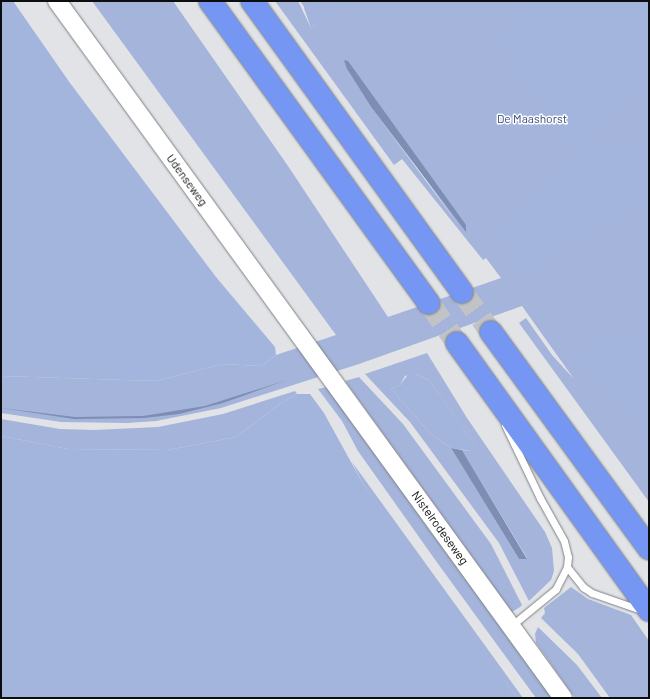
<!DOCTYPE html>
<style>
body{margin:0}
#map{position:relative;width:650px;height:699px;overflow:hidden;background:#e1e3e7;font-family:Barlow,sans-serif}
div>[style]{position:absolute}
.green>*{inset:0;background:#a4b4da}
.forest>*{inset:0;background:#a4b5dd}
.water>*{inset:0;background:#7d8db3}
.motorway-tunnel>*{height:22px;margin-top:-11px;transform-origin:0;background:repeating-linear-gradient(90deg,#c1c3c6 0 22px,transparent 0 33px)}
.roads{filter:drop-shadow(0 0 1px #7f8185) drop-shadow(0 0 1px #7f8185)}
.service>*{height:7px;margin:-3.5px;padding:0 3.5px;transform-origin:3.5px;border-radius:3.5px;background:#fff}
.tertiary>*{height:18px;margin:-9px;padding:0 9px;transform-origin:9px;border-radius:9px;background:#fff}
.motorway>*{height:22px;margin:-11px;padding:0 11px;transform-origin:11px;border-radius:11px;background:#7596f2}
span{translate:-50% -50%;white-space:nowrap;text-align:center;line-height:1.15;-webkit-text-stroke:3px #fff;paint-order:stroke}
.park-label{font-size:12px;color:#36497d}
.street-label{font-size:12px;color:#0c0d0e}
.frame{position:absolute;inset:0;border:2px solid #0c0d0e;pointer-events:none}
</style>
<div id="map">
<div class="green">
<div style="clip-path:polygon(evenodd,92px 1px,173px 1px,288px 166px,388px 317px,501px 278px,486px 258px,483px 260px,402px 159px,394px 165px,275px 1px,298px 1px,311px 28px,316px 24px,300px 1px,649px 1px,649px 502px,519px 323px,526px 318px,552px 355px,574px 379px,522px 306px,359px 364px,221px 408px,156px 421px,127px 423px,61px 422px,1px 413px,1px 376px,156px 381px,222px 364px,261px 366px,276px 355px,336px 335px,92px 1px,347px 69px,460px 227px,371px 107px,347px 69px)"></div>
<div style="clip-path:polygon(evenodd,427px 353px,467px 418px,545px 532px,552px 548px,554px 571px,551px 580px,529px 601px,499px 543px,410px 422px,365px 374px,427px 353px,415px 374px,429px 380px,477px 448px,471px 451px,462px 450px,527px 558px,519px 559px,451px 448px,432px 435px,391px 389px,400px 385px,405px 376px,415px 374px)"></div>
<div style="clip-path:polygon(359px 377px,403px 424px,491px 544px,522px 605px,520px 607px,512px 612px,345px 381px)"></div>
<div style="clip-path:polygon(327px 387px,552px 698px,536px 698px,436px 561px,358px 451px,342px 421px,318px 389px)"></div>
<div style="clip-path:polygon(295px 391px,297px 394px,280px 404px,236px 437px,168px 450px,68px 449px,1px 436px,1px 419px,60px 429px,94px 430px,158px 427px,223px 414px)"></div>
<div style="clip-path:polygon(352px 462px,523px 698px,517px 698px,427px 575px,362px 482px)"></div>
<div style="clip-path:polygon(571px 587px,588px 599px,631px 615px,649px 641px,649px 698px,610px 698px,578px 654px,541px 618px,545px 613px,544px 608px)"></div>
<div style="clip-path:polygon(538px 627px,577px 665px,602px 698px,575px 698px,536px 643px,535px 634px)"></div>
</div>
<div class="forest">
<div style="clip-path:polygon(1px 1px,13px 1px,70px 83px,216px 277px,275px 347px,276px 355px,261px 366px,222px 364px,156px 381px,1px 376px)"></div>
<div style="clip-path:polygon(310px 1px,345px 1px,311px 28px,304px 8px)"></div>
<div style="clip-path:polygon(538px 1px,649px 1px,649px 79px,567px 154px,496px 33px)"></div>
<div style="clip-path:polygon(602px 135px,649px 147px,649px 207px,577px 240px,523px 276px,498px 232px,515px 205px)"></div>
<div style="clip-path:polygon(649px 323px,649px 442px,628px 415px,567px 351px,586px 347px)"></div>
<div style="clip-path:polygon(410px 372px,429px 380px,478px 449px,471px 451px,451px 448px,432px 435px,391px 389px,400px 385px)"></div>
<div style="clip-path:polygon(297px 394px,310px 394px,324px 413px,362px 482px,517px 698px,1px 698px,1px 436px,68px 449px,168px 450px,236px 437px,280px 404px)"></div>
</div>
<div class="water">
<div style="clip-path:polygon(344px 60px,348px 61px,466px 225px,466px 232px,371px 107px,347px 69px)"></div>
<div style="clip-path:polygon(287px 380px,223px 403px,179px 414px,144px 418px,74px 419px,1px 408px,75px 417px,143px 416px,205px 406px)"></div>
<div style="clip-path:polygon(451px 448px,462px 450px,527px 559px,519px 559px)"></div>
</div>
<div class="motorway-tunnel">
<div style="left:462px;top:292px;width:49px;rotate:54.1deg"></div>
<div style="left:429px;top:303px;width:49px;rotate:55deg"></div>
</div>
<div class="roads">
<div class="service">
<div style="left:505px;top:425px;width:81px;rotate:64.4deg"></div>
<div style="left:540px;top:498px;width:49px;rotate:60.8deg"></div>
<div style="left:564px;top:541px;width:16px;rotate:76deg"></div>
<div style="left:568px;top:557px;width:10px;rotate:96deg"></div>
<div style="left:567px;top:567px;width:25px;rotate:117deg"></div>
<div style="left:556px;top:589px;width:58px;rotate:140.6deg"></div>
<div style="left:567px;top:567px;width:26px;rotate:51deg"></div>
<div style="left:583px;top:587px;width:11px;rotate:34deg"></div>
<div style="left:592px;top:593px;width:52px;rotate:19.1deg"></div>
</div>
<div class="tertiary">
<div style="left:57px;top:1px;width:861px;rotate:54.02deg"></div>
</div>
<div class="motorway">
<div style="left:210px;top:1px;width:373px;rotate:54.1deg"></div>
<div style="left:252px;top:1px;width:359px;rotate:54.2deg"></div>
<div style="left:491px;top:332px;width:268px;rotate:53.9deg"></div>
<div style="left:457px;top:343px;width:329px;rotate:54.3deg"></div>
</div>
</div>
<div class="park-label">
<span style="left:532px;top:119px">De Maashorst</span>
</div>
<div class="street-label">
<span style="left:187px;top:180px;rotate:54deg">Udenseweg</span>
<span style="left:440px;top:528px;rotate:54deg">Nistelrodeseweg</span>
</div>
<div class="frame"></div>
</div>
